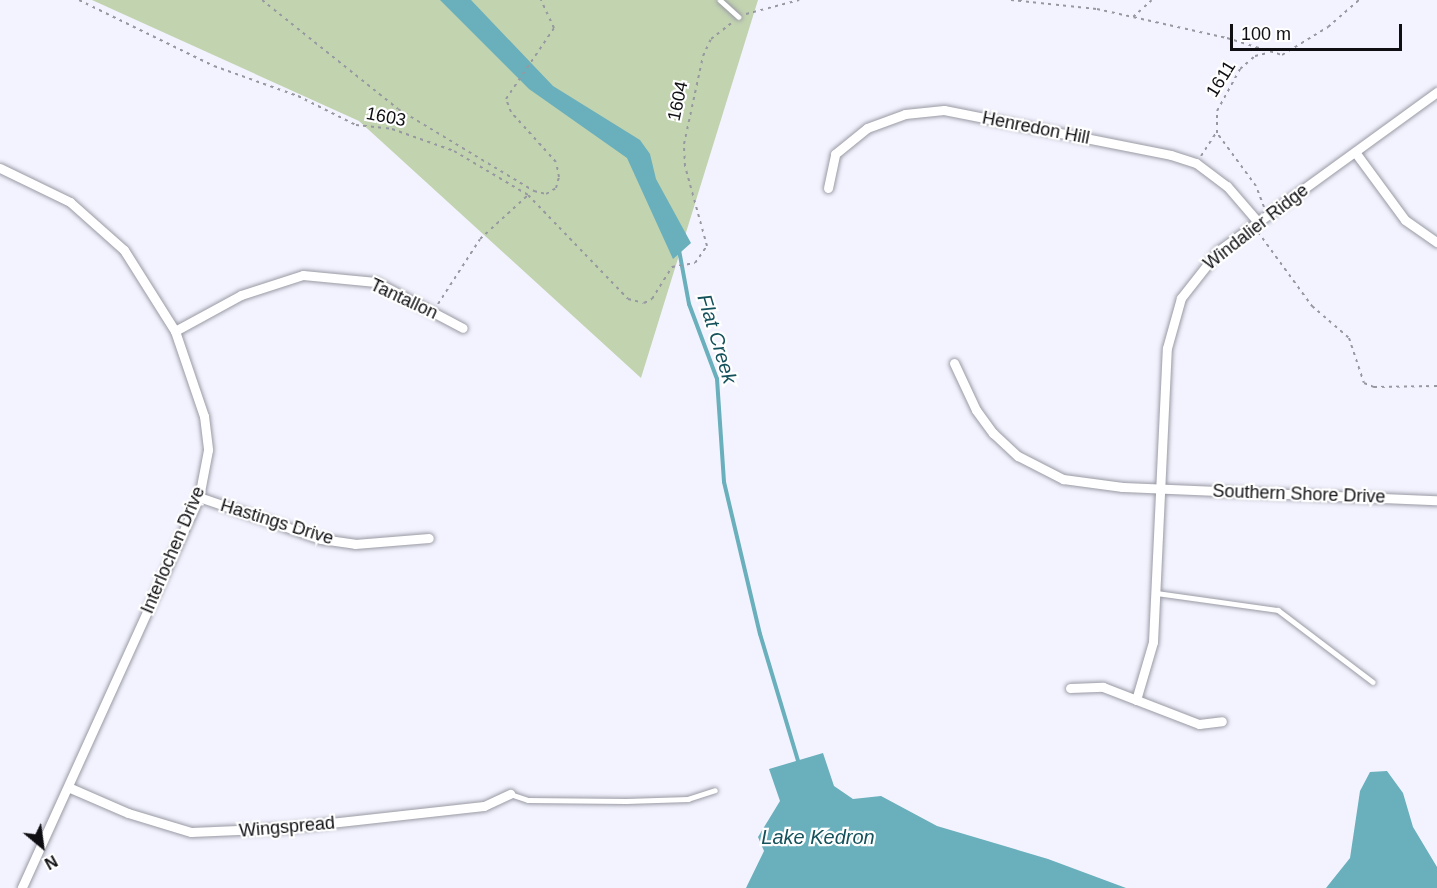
<!DOCTYPE html>
<style>
body{margin:0}
#map{position:relative;width:1437px;height:888px;overflow:hidden;background:#f2f3fe;font-family:Arial,sans-serif}
div>[style]{position:absolute}
.green>*{inset:0;background:#c2d3b0}
.water>*{inset:0;background:#69afbc}
.stream>*{height:4px;margin:-2px;padding:0 2px;transform-origin:2px;border-radius:2px;background:#69afbc}
.path>*{height:2px;margin-top:-1px;transform-origin:0;background:repeating-linear-gradient(90deg,#9798a0 0 3px,transparent 0 7.5px)}
.roads{filter:drop-shadow(0 0 2px #999aa4) drop-shadow(0 0 2px #999aa4)}
.lane>*{height:4.5px;margin:-2.25px;padding:0 2.25px;transform-origin:2.25px;border-radius:2.25px;background:#fff}
.street>*{height:9px;margin:-4.5px;padding:0 4.5px;transform-origin:4.5px;border-radius:4.5px;background:#fff}
span{translate:-50% -50%;white-space:nowrap;text-align:center;line-height:1.15;-webkit-text-stroke:4.5px #fff;paint-order:stroke}
.street-label{font-size:18px;color:#0f0f13}
.water-label{font-size:20px;color:#15525c;font-style:italic}
.north{position:absolute;left:12px;top:816px;width:60px;height:60px;-webkit-text-stroke:4px #fff;paint-order:stroke;rotate:151deg;font-size:16px;font-weight:700;line-height:24px;text-align:center;color:#0f0f13}
.north::after{content:'';display:block;margin:auto;width:21px;height:27px;background:#0f0f13;clip-path:polygon(50% 0,100% 100%,50% 72%,0 100%)}
.scale{position:absolute;left:1230px;top:24px;width:172px;height:27px;box-sizing:border-box;border:3px solid #0f0f13;border-top:0;padding-left:8px;font-size:18px;line-height:21px;white-space:nowrap;color:#0f0f13;-webkit-text-stroke:4px #fff;paint-order:stroke}
</style>
<div id="map">
<div class="green">
<div style="clip-path:polygon(92px 0,758px 0,641px 378px,359px 121px)"></div>
</div>
<div class="water">
<div style="clip-path:polygon(440px 0,471px 0,553px 86px,640px 140px,650px 154px,656px 179px,691px 243px,673px 259px,627px 158px,529px 89px)"></div>
<div style="clip-path:polygon(823px 753px,834px 786px,853px 799px,881px 796px,937px 826px,1048px 859px,1126px 888px,746px 888px,764px 851px,758px 837px,780px 801px,769px 769px)"></div>
<div style="clip-path:polygon(1387px 771px,1403px 793px,1413px 827px,1437px 867px,1437px 888px,1326px 888px,1350px 858px,1360px 791px,1370px 772px)"></div>
</div>
<div class="stream">
<div style="left:679px;top:250px;width:55px;rotate:79.5deg"></div>
<div style="left:689px;top:304px;width:80px;rotate:69.5deg"></div>
<div style="left:717px;top:379px;width:103px;rotate:86.1deg"></div>
<div style="left:724px;top:482px;width:156px;rotate:76.7deg"></div>
<div style="left:760px;top:634px;width:136px;rotate:73.3deg"></div>
</div>
<div class="path">
<div style="left:79px;top:0;width:150px;rotate:26.1deg"></div>
<div style="left:214px;top:66px;width:89px;rotate:19.7deg"></div>
<div style="left:298px;top:96px;width:65px;rotate:26.6deg"></div>
<div style="left:356px;top:125px;width:36px;rotate:6deg"></div>
<div style="left:392px;top:129px;width:66px;rotate:19.5deg"></div>
<div style="left:454px;top:151px;width:86px;rotate:30.7deg"></div>
<div style="left:528px;top:195px;width:144px;rotate:46.1deg"></div>
<div style="left:628px;top:299px;width:16px;rotate:14deg"></div>
<div style="left:644px;top:303px;width:9px;rotate:-27deg"></div>
<div style="left:652px;top:299px;width:38px;rotate:-58deg"></div>
<div style="left:672px;top:267px;width:23px;rotate:-10deg"></div>
<div style="left:695px;top:263px;width:21px;rotate:-55deg"></div>
<div style="left:707px;top:246px;width:83px;rotate:-105.4deg"></div>
<div style="left:685px;top:166px;width:22px;rotate:-93deg"></div>
<div style="left:684px;top:144px;width:90px;rotate:-77.8deg"></div>
<div style="left:703px;top:56px;width:19px;rotate:-65deg"></div>
<div style="left:711px;top:39px;width:29px;rotate:-38deg"></div>
<div style="left:262px;top:0;width:174px;rotate:38.7deg"></div>
<div style="left:398px;top:109px;width:159px;rotate:31.1deg"></div>
<div style="left:534px;top:191px;width:12px;rotate:14deg"></div>
<div style="left:546px;top:194px;width:12px;rotate:-31deg"></div>
<div style="left:556px;top:188px;width:11px;rotate:-75deg"></div>
<div style="left:559px;top:177px;width:15px;rotate:-101deg"></div>
<div style="left:556px;top:162px;width:67px;rotate:-132deg"></div>
<div style="left:511px;top:112px;width:14px;rotate:-111deg"></div>
<div style="left:506px;top:99px;width:86px;rotate:-55.9deg"></div>
<div style="left:554px;top:28px;width:31px;rotate:-115deg"></div>
<div style="left:1011px;top:0;width:86px;rotate:6deg"></div>
<div style="left:1097px;top:9px;width:133px;rotate:12.6deg"></div>
<div style="left:1227px;top:38px;width:58px;rotate:17.2deg"></div>
<div style="left:1282px;top:55px;width:54px;rotate:-31.3deg"></div>
<div style="left:1328px;top:27px;width:41px;rotate:-41.1deg"></div>
<div style="left:746px;top:14px;width:55px;rotate:-14.8deg"></div>
<div style="left:1133px;top:17px;width:25px;rotate:-42deg"></div>
<div style="left:1201px;top:156px;width:27px;rotate:-57deg"></div>
<div style="left:1264px;top:207px;width:22px;rotate:-111deg"></div>
<div style="left:1256px;top:186px;width:66px;rotate:-126.3deg"></div>
<div style="left:1217px;top:133px;width:22px;rotate:-90deg"></div>
<div style="left:1217px;top:111px;width:48px;rotate:-61.3deg"></div>
<div style="left:1240px;top:69px;width:20px;rotate:-41deg"></div>
<div style="left:1255px;top:56px;width:13px;rotate:-13deg"></div>
<div style="left:1258px;top:232px;width:92px;rotate:53.9deg"></div>
<div style="left:1312px;top:306px;width:49px;rotate:40.9deg"></div>
<div style="left:1349px;top:338px;width:47px;rotate:71.6deg"></div>
<div style="left:1364px;top:383px;width:11px;rotate:22deg"></div>
<div style="left:1374px;top:387px;width:63px;rotate:-0.9deg"></div>
<div style="left:438px;top:304px;width:77px;rotate:-57.1deg"></div>
<div style="left:480px;top:239px;width:64px;rotate:-42.5deg"></div>
</div>
<div class="roads">
<div class="lane">
<div style="left:720px;top:0;width:25px;rotate:42deg"></div>
<div style="left:1157px;top:593px;width:122px;rotate:8deg"></div>
<div style="left:1278px;top:610px;width:119px;rotate:37.2deg"></div>
<div style="left:510px;top:794px;width:19px;rotate:18deg"></div>
<div style="left:528px;top:800px;width:98px;rotate:0.6deg"></div>
<div style="left:626px;top:801px;width:62px;rotate:-1.8deg"></div>
<div style="left:688px;top:799px;width:28px;rotate:-18deg"></div>
</div>
<div class="street">
<div style="left:1355px;top:152px;width:84px;rotate:53.7deg"></div>
<div style="left:1405px;top:220px;width:39px;rotate:35deg"></div>
<div style="left:0;top:168px;width:78px;rotate:25.9deg"></div>
<div style="left:70px;top:202px;width:72px;rotate:41.6deg"></div>
<div style="left:124px;top:250px;width:96px;rotate:57.8deg"></div>
<div style="left:175px;top:331px;width:90px;rotate:71.2deg"></div>
<div style="left:204px;top:416px;width:34px;rotate:83deg"></div>
<div style="left:208px;top:450px;width:48px;rotate:100.8deg"></div>
<div style="left:199px;top:497px;width:429px;rotate:114.4deg"></div>
<div style="left:828px;top:188px;width:35px;rotate:-78deg"></div>
<div style="left:835px;top:154px;width:41px;rotate:-39.1deg"></div>
<div style="left:867px;top:128px;width:40px;rotate:-20.2deg"></div>
<div style="left:905px;top:114px;width:39px;rotate:-6deg"></div>
<div style="left:944px;top:110px;width:231px;rotate:11.2deg"></div>
<div style="left:1171px;top:155px;width:26px;rotate:18deg"></div>
<div style="left:1196px;top:163px;width:39px;rotate:37deg"></div>
<div style="left:1227px;top:186px;width:48px;rotate:49.3deg"></div>
<div style="left:175px;top:331px;width:75px;rotate:-28.6deg"></div>
<div style="left:241px;top:295px;width:65px;rotate:-17.9deg"></div>
<div style="left:303px;top:275px;width:73px;rotate:5.5deg"></div>
<div style="left:376px;top:282px;width:98px;rotate:27.9deg"></div>
<div style="left:954px;top:363px;width:52px;rotate:64.9deg"></div>
<div style="left:976px;top:410px;width:29px;rotate:54deg"></div>
<div style="left:993px;top:433px;width:34px;rotate:43deg"></div>
<div style="left:1018px;top:456px;width:51px;rotate:27.1deg"></div>
<div style="left:1063px;top:479px;width:60px;rotate:7.7deg"></div>
<div style="left:1122px;top:487px;width:315px;rotate:2.4deg"></div>
<div style="left:199px;top:497px;width:129px;rotate:19deg"></div>
<div style="left:321px;top:539px;width:34px;rotate:8deg"></div>
<div style="left:355px;top:544px;width:74px;rotate:-4.6deg"></div>
<div style="left:1070px;top:688px;width:33px;rotate:-2deg"></div>
<div style="left:1103px;top:687px;width:103px;rotate:21.1deg"></div>
<div style="left:1199px;top:724px;width:23px;rotate:-7deg"></div>
<div style="left:1136px;top:700px;width:60px;rotate:-73.7deg"></div>
<div style="left:1153px;top:642px;width:294px;rotate:-87.3deg"></div>
<div style="left:1167px;top:348px;width:52px;rotate:-74.4deg"></div>
<div style="left:1181px;top:298px;width:60px;rotate:-51.8deg"></div>
<div style="left:1218px;top:251px;width:271px;rotate:-36deg"></div>
<div style="left:68px;top:787px;width:65px;rotate:23.4deg"></div>
<div style="left:128px;top:813px;width:66px;rotate:16.8deg"></div>
<div style="left:191px;top:832px;width:94px;rotate:-2.4deg"></div>
<div style="left:285px;top:828px;width:200px;rotate:-6.3deg"></div>
<div style="left:484px;top:806px;width:29px;rotate:-25deg"></div>
</div>
</div>
<div class="street-label">
<span style="left:1221px;top:79px;rotate:-58deg">1611</span>
<span style="left:678px;top:101px;rotate:-78deg">1604</span>
<span style="left:386px;top:117px;rotate:11deg">1603</span>
<span style="left:1036px;top:128px;rotate:11deg">Henredon Hill</span>
<span style="left:1256px;top:227px;rotate:-38deg">Windalier Ridge</span>
<span style="left:404px;top:299px;rotate:25deg">Tantallon</span>
<span style="left:1299px;top:494px;rotate:2deg">Southern Shore Drive</span>
<span style="left:277px;top:522px;rotate:17deg">Hastings Drive</span>
<span style="left:173px;top:550px;rotate:-67deg">Interlochen Drive</span>
<span style="left:287px;top:827px;rotate:-5deg">Wingspread</span>
</div>
<div class="water-label">
<span style="left:717px;top:339px;rotate:73deg">Flat Creek</span>
<span style="left:818px;top:837px">Lake Kedron</span>
</div>
<div class="north">N</div>
<div class="scale">100 m</div>
</div>
